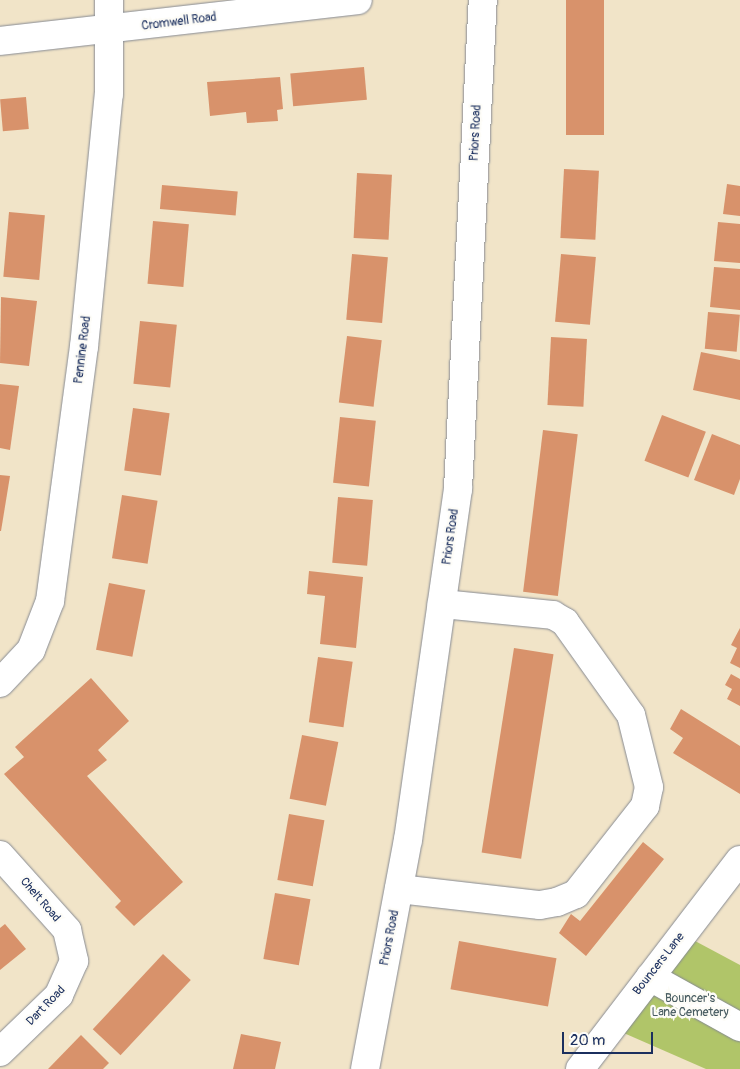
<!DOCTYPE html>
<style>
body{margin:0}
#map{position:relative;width:740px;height:1069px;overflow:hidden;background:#f1e4c8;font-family:Pangolin,sans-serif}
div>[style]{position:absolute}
.green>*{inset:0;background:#b0c569}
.building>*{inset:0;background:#d8926b;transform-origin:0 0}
.roads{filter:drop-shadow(0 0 1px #868a93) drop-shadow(0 0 1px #868a93)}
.minor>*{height:28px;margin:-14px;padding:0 14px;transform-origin:14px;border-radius:14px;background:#fff}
.major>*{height:28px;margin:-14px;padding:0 14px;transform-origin:14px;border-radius:14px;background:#fff}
span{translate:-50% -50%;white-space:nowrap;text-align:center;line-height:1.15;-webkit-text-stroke:4.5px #fdfcf7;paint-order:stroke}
.street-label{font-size:12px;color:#1b2f5e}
.park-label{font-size:12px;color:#485c61}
.scale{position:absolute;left:562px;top:1032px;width:91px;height:22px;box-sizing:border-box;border:2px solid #1b2f5e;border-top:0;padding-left:6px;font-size:15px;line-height:18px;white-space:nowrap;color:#1b2f5e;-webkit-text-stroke:4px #fdfcf7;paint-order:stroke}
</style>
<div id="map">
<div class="green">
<div style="clip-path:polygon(682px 934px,740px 965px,740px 1069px,706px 1069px,610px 1027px)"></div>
</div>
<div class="building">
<div style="left:566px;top:0;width:38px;height:135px"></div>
<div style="left:364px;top:67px;width:33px;height:74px;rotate:85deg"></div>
<div style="clip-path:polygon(280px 77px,283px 109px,277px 110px,278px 121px,247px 123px,246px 112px,210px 116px,207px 82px)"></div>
<div style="left:26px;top:97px;width:32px;height:26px;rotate:85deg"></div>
<div style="left:564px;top:169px;width:35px;height:69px;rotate:3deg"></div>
<div style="left:357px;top:173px;width:35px;height:65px;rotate:3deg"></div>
<div style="clip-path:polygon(727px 184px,740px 186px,740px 216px,723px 214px)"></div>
<div style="left:162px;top:185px;width:76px;height:24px;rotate:5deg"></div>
<div style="left:9px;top:212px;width:36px;height:65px;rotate:5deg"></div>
<div style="left:153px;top:221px;width:36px;height:63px;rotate:5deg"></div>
<div style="clip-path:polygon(718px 222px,740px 224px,740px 263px,714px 261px)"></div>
<div style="left:352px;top:254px;width:36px;height:66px;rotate:5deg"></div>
<div style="left:561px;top:254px;width:35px;height:68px;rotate:5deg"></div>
<div style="clip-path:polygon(714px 267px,740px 269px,740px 310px,710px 307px)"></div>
<div style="clip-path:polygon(1px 297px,37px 301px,29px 366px,0 363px)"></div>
<div style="left:708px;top:312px;width:32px;height:37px;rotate:5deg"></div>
<div style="left:140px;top:321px;width:37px;height:63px;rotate:6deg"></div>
<div style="left:347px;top:336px;width:35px;height:67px;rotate:7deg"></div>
<div style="left:551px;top:337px;width:36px;height:68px;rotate:3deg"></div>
<div style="clip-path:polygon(701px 352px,740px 360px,740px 400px,693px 390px)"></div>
<div style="clip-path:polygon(0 384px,19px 386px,10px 450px,0 448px)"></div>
<div style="left:133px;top:408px;width:37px;height:63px;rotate:8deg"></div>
<div style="left:662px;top:415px;width:47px;height:49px;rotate:21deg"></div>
<div style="left:340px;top:417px;width:36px;height:66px;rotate:6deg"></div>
<div style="left:543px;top:430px;width:35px;height:163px;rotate:7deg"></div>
<div style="clip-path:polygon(712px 434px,740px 445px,740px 479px,734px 495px,694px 480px)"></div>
<div style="clip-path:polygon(0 475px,10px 476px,1px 531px,0 531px)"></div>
<div style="left:122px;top:495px;width:36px;height:64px;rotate:9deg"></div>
<div style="left:338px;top:497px;width:35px;height:66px;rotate:5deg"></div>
<div style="clip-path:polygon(309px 571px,363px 577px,356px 648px,320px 644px,325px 596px,307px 594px)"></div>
<div style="left:109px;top:583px;width:37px;height:68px;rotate:11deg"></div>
<div style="clip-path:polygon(740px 628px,740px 668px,730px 663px,737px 648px,731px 645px)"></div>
<div style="left:514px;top:648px;width:40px;height:207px;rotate:9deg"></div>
<div style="left:318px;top:657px;width:35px;height:66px;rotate:8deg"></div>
<div style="clip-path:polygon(731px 674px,740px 679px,740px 706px,727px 699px,732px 689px,725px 685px)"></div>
<div style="clip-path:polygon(91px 678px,129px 721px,98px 750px,107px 760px,87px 776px,183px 882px,134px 926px,115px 907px,121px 901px,4px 774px,24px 757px,15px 747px)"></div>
<div style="clip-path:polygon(681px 709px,740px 746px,740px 794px,673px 753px,683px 738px,670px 729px)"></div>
<div style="left:302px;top:735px;width:37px;height:65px;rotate:11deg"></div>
<div style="left:289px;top:814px;width:36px;height:67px;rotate:10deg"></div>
<div style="clip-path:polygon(643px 842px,664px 859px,586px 956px,559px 933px,571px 914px,580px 921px)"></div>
<div style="left:275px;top:893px;width:36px;height:67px;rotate:10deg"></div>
<div style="clip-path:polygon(5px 924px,26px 949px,0 970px,0 928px)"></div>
<div style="left:459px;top:941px;width:99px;height:49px;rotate:10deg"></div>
<div style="left:163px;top:954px;width:38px;height:103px;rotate:43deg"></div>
<div style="clip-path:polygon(241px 1034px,281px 1042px,275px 1069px,233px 1069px)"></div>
<div style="clip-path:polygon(81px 1035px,109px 1063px,103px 1069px,48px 1069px)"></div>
</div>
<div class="roads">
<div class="minor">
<div style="left:0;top:41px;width:360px;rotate:-6.5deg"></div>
<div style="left:0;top:683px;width:45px;rotate:-46.8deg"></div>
<div style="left:31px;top:650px;width:53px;rotate:-68.8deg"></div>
<div style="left:50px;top:601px;width:256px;rotate:-82.4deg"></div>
<div style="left:84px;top:347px;width:254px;rotate:-84.4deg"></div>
<div style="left:109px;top:94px;width:94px;rotate:-90deg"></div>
<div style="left:0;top:855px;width:101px;rotate:48.2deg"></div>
<div style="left:67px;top:930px;width:32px;rotate:77deg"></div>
<div style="left:74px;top:961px;width:37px;rotate:114deg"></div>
<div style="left:59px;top:995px;width:82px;rotate:136deg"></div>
<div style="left:399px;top:889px;width:142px;rotate:6.5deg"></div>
<div style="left:540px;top:905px;width:17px;rotate:-10deg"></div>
<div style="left:557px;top:902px;width:21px;rotate:-23deg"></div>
<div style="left:576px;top:894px;width:112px;rotate:-51.9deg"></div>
<div style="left:645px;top:806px;width:19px;rotate:-78deg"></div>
<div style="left:649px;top:787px;width:74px;rotate:-104deg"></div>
<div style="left:631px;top:715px;width:114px;rotate:-125.4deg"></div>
<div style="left:565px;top:622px;width:14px;rotate:-150deg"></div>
<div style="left:553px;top:615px;width:112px;rotate:-174.3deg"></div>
<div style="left:650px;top:977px;width:103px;rotate:29.1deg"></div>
<div style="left:580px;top:1069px;width:263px;rotate:-52.6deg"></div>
</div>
<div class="major">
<div style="left:365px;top:1069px;width:233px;rotate:-79.4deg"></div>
<div style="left:408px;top:840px;width:355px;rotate:-81.9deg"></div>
<div style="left:458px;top:489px;width:490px;rotate:-87.1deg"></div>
</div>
</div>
<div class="street-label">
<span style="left:179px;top:22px;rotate:-7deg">Cromwell Road</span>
<span style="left:476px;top:133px;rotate:-87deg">Priors Road</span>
<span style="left:83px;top:350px;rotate:-83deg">Pennine Road</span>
<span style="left:451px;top:537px;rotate:-82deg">Priors Road</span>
<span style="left:40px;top:900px;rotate:49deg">Chelt Road</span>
<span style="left:390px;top:938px;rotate:-79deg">Priors Road</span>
<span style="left:659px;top:964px;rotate:-52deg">Bouncers Lane</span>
<span style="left:46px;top:1006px;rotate:-46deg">Dart Road</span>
</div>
<div class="park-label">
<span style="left:690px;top:1006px">Bouncer's<br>Lane Cemetery</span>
</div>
<div class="scale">20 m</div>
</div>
